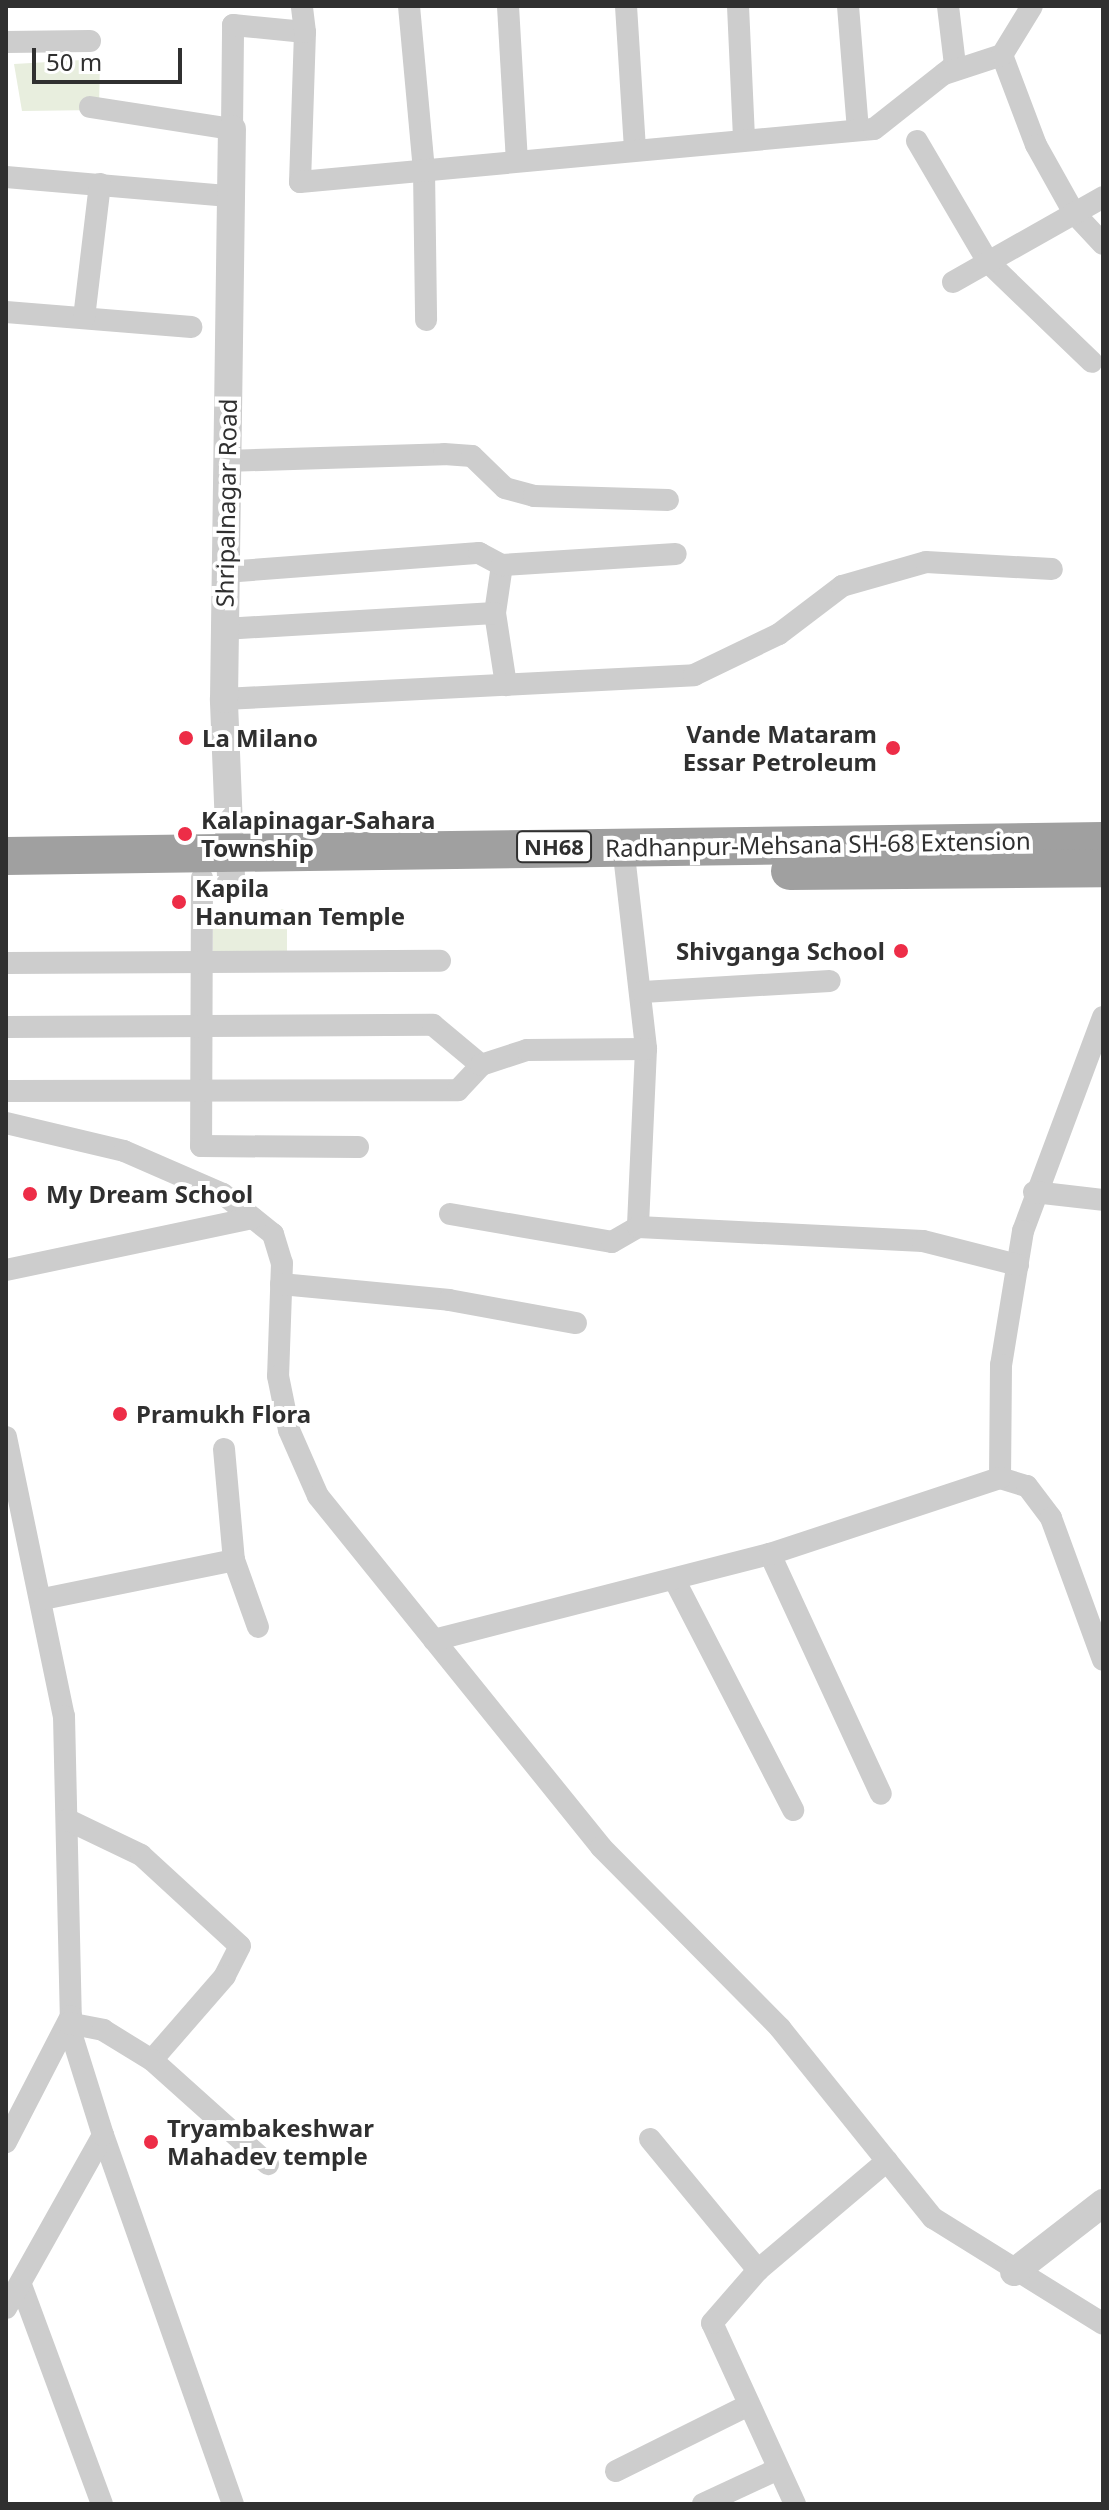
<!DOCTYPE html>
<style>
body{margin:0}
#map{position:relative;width:1109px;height:2510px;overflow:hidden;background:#fff;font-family:"Noto Sans",sans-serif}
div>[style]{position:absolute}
.green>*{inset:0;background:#e8eede;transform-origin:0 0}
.minor>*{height:22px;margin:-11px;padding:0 11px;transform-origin:11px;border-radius:11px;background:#cdcdcd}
.tertiary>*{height:28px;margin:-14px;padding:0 14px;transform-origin:14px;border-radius:14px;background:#cdcdcd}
.trunk>*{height:38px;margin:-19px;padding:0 19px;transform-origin:19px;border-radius:19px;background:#a0a0a0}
.dots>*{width:22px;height:22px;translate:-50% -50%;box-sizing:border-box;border:4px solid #fff;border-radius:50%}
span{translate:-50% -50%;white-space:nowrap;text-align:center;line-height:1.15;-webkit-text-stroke:8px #fff;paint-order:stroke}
.shield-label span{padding:2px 6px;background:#fff;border:2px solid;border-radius:6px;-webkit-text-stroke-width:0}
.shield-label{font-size:22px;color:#303030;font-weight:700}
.street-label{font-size:24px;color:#303030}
.poi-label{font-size:24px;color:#303030;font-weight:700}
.right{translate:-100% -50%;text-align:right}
.left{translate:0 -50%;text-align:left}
.frame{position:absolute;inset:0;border:8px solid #303030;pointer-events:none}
.scale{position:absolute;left:32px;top:48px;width:150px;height:36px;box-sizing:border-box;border:4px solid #303030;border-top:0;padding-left:10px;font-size:24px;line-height:28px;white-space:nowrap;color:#303030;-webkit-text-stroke:6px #fff;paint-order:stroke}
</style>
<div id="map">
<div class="green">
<div style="clip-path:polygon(100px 59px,99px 110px,22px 111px,14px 64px)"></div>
<div style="left:213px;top:909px;width:74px;height:46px"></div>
</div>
<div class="minor">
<div style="left:409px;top:6px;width:165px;rotate:84.8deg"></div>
<div style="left:424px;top:170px;width:150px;rotate:89.2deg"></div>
<div style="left:508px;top:6px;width:154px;rotate:86.7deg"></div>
<div style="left:626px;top:6px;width:143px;rotate:86.4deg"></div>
<div style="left:738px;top:6px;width:134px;rotate:87.4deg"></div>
<div style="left:848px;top:6px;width:124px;rotate:85.4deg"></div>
<div style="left:305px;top:32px;width:150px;rotate:91.9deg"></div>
<div style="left:300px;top:182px;width:576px;rotate:-5.28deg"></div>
<div style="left:874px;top:129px;width:103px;rotate:-38.3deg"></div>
<div style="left:955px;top:65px;width:59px;rotate:-96.8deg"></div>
<div style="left:6px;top:42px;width:84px;rotate:-0.7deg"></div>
<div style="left:1002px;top:55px;width:96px;rotate:69.3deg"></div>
<div style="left:1036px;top:145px;width:78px;rotate:60.8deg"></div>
<div style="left:1074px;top:213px;width:42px;rotate:46.9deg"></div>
<div style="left:944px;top:74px;width:61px;rotate:-18.1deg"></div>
<div style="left:1002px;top:55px;width:57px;rotate:-58.5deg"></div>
<div style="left:90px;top:107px;width:144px;rotate:8.8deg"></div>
<div style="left:232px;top:129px;width:104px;rotate:-89.4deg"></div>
<div style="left:233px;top:25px;width:72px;rotate:5.6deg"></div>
<div style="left:305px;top:32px;width:26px;rotate:-97deg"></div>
<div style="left:917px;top:141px;width:140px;rotate:59.6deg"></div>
<div style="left:988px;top:262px;width:144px;rotate:43.9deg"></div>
<div style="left:6px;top:177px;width:224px;rotate:4.9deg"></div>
<div style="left:953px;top:282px;width:172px;rotate:-29.5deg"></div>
<div style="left:6px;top:312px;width:186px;rotate:4.6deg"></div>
<div style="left:84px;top:318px;width:135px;rotate:-83.2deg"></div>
<div style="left:226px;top:461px;width:218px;rotate:-1.8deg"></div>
<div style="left:444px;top:454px;width:28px;rotate:4deg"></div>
<div style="left:472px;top:456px;width:46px;rotate:44.1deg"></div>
<div style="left:505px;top:488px;width:30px;rotate:15deg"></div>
<div style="left:534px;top:496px;width:134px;rotate:1.7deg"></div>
<div style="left:502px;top:565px;width:49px;rotate:98.3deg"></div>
<div style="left:495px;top:613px;width:73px;rotate:81.3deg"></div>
<div style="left:225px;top:572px;width:255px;rotate:-4.3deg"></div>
<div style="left:479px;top:553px;width:26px;rotate:28deg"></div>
<div style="left:502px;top:565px;width:174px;rotate:-3.6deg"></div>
<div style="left:224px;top:629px;width:271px;rotate:-3.4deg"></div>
<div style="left:224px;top:699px;width:471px;rotate:-2.9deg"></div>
<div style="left:694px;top:675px;width:94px;rotate:-25.8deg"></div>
<div style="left:779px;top:634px;width:79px;rotate:-37.3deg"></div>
<div style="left:842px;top:586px;width:87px;rotate:-15.9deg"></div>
<div style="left:926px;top:562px;width:126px;rotate:3.2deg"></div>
<div style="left:623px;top:846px;width:204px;rotate:83.5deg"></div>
<div style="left:646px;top:1049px;width:178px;rotate:92.6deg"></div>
<div style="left:202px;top:878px;width:268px;rotate:90.2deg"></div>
<div style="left:201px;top:1146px;width:157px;rotate:0.4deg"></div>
<div style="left:6px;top:963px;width:434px;rotate:-0.3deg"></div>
<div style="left:643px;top:992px;width:187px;rotate:-3.4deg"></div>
<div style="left:1103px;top:1017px;width:228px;rotate:110.5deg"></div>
<div style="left:1023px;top:1231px;width:136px;rotate:99.3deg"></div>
<div style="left:1001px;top:1365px;width:113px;rotate:90.5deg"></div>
<div style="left:1000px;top:1478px;width:28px;rotate:17deg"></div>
<div style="left:1027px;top:1486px;width:40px;rotate:53deg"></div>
<div style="left:1051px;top:1518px;width:151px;rotate:69.9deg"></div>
<div style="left:6px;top:1027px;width:427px;rotate:-0.3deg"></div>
<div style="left:433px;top:1025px;width:62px;rotate:39.8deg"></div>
<div style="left:7px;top:1091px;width:451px;rotate:-0.1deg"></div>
<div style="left:458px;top:1090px;width:34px;rotate:-47deg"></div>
<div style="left:481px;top:1065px;width:48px;rotate:-18.1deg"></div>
<div style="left:527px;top:1050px;width:119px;rotate:-0.5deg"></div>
<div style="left:6px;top:1123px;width:121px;rotate:13.3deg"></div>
<div style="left:124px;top:1151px;width:108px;rotate:23.5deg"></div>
<div style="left:223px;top:1194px;width:64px;rotate:38.7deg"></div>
<div style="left:273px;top:1234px;width:30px;rotate:73deg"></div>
<div style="left:282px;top:1263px;width:113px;rotate:92deg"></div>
<div style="left:278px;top:1376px;width:55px;rotate:78.5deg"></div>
<div style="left:289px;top:1430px;width:72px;rotate:66.3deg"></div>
<div style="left:318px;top:1496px;width:451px;rotate:51.1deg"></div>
<div style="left:601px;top:1847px;width:255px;rotate:45.3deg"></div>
<div style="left:780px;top:2028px;width:244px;rotate:51.2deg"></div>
<div style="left:933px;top:2218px;width:200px;rotate:31.9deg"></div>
<div style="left:1034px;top:1192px;width:69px;rotate:6.6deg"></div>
<div style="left:450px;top:1214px;width:164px;rotate:9.8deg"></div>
<div style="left:612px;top:1242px;width:30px;rotate:-30deg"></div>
<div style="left:638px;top:1227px;width:285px;rotate:2.8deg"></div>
<div style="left:923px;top:1241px;width:98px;rotate:14.2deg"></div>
<div style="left:6px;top:1270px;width:252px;rotate:-11.9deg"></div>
<div style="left:281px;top:1284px;width:169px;rotate:5.4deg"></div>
<div style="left:449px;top:1300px;width:129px;rotate:10.3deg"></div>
<div style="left:6px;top:1437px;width:285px;rotate:78.3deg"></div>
<div style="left:64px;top:1716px;width:300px;rotate:88.7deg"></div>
<div style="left:71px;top:2016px;width:142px;rotate:117.3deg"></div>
<div style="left:224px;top:1449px;width:111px;rotate:84.9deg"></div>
<div style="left:234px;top:1560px;width:71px;rotate:70.3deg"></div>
<div style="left:770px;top:1554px;width:264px;rotate:65.2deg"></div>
<div style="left:674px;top:1579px;width:260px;rotate:62.7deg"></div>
<div style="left:43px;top:1599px;width:195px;rotate:-11.5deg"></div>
<div style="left:434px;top:1640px;width:347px;rotate:-14.4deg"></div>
<div style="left:770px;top:1554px;width:242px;rotate:-18.3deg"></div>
<div style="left:68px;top:1820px;width:81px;rotate:25.6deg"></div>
<div style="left:141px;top:1855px;width:134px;rotate:42.6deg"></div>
<div style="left:240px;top:1946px;width:34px;rotate:117deg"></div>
<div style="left:225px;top:1976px;width:111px;rotate:131deg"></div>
<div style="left:103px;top:2135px;width:391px;rotate:70.6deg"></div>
<div style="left:650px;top:2139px;width:170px;rotate:50.5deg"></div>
<div style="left:21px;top:2285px;width:233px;rotate:69.7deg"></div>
<div style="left:6px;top:2308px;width:198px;rotate:-60.7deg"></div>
<div style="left:103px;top:2135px;width:117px;rotate:-107.4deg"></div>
<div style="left:68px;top:2023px;width:36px;rotate:11deg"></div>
<div style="left:103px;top:2030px;width:57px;rotate:31.5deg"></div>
<div style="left:152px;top:2060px;width:156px;rotate:41.9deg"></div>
<div style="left:616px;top:2471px;width:148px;rotate:-26.4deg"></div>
<div style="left:703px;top:2504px;width:83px;rotate:-25deg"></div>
<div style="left:795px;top:2504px;width:199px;rotate:-114.6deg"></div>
<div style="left:712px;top:2323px;width:70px;rotate:-49deg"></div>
<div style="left:758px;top:2270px;width:169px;rotate:-40.2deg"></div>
</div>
<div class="tertiary">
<div style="left:231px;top:877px;width:178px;rotate:-92.3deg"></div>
<div style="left:224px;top:699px;width:570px;rotate:-89.2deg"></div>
<div style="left:1014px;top:2272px;width:113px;rotate:-37.8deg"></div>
</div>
<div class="trunk">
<div style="left:6px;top:856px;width:1097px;rotate:-0.78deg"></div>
<div style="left:790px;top:871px;width:313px;rotate:-0.5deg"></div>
</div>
<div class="dots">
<div style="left:186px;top:738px;background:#ed2d47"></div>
<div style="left:893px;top:748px;background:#ed2d47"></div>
<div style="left:185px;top:834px;background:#ed2d47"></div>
<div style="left:179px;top:902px;background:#ed2d47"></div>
<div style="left:901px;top:951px;background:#ed2d47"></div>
<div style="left:30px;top:1194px;background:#ed2d47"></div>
<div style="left:120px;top:1414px;background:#ed2d47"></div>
<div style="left:151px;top:2142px;background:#ed2d47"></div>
</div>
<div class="shield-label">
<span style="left:554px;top:847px">NH68</span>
</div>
<div class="street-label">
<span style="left:226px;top:503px;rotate:-89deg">Shripalnagar Road</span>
<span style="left:818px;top:844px;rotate:-1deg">Radhanpur-Mehsana SH-68 Extension</span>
</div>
<div class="poi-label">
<span class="right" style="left:877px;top:748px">Vande Mataram<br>Essar Petroleum</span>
<span class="left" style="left:202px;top:738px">La Milano</span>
<span class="left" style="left:201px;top:834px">Kalapinagar-Sahara<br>Township</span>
<span class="left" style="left:195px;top:902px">Kapila<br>Hanuman Temple</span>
<span class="right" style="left:885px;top:951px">Shivganga School</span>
<span class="left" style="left:46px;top:1194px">My Dream School</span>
<span class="left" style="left:136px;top:1414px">Pramukh Flora</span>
<span class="left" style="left:167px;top:2142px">Tryambakeshwar<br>Mahadev temple</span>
</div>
<div class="frame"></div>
<div class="scale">50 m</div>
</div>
